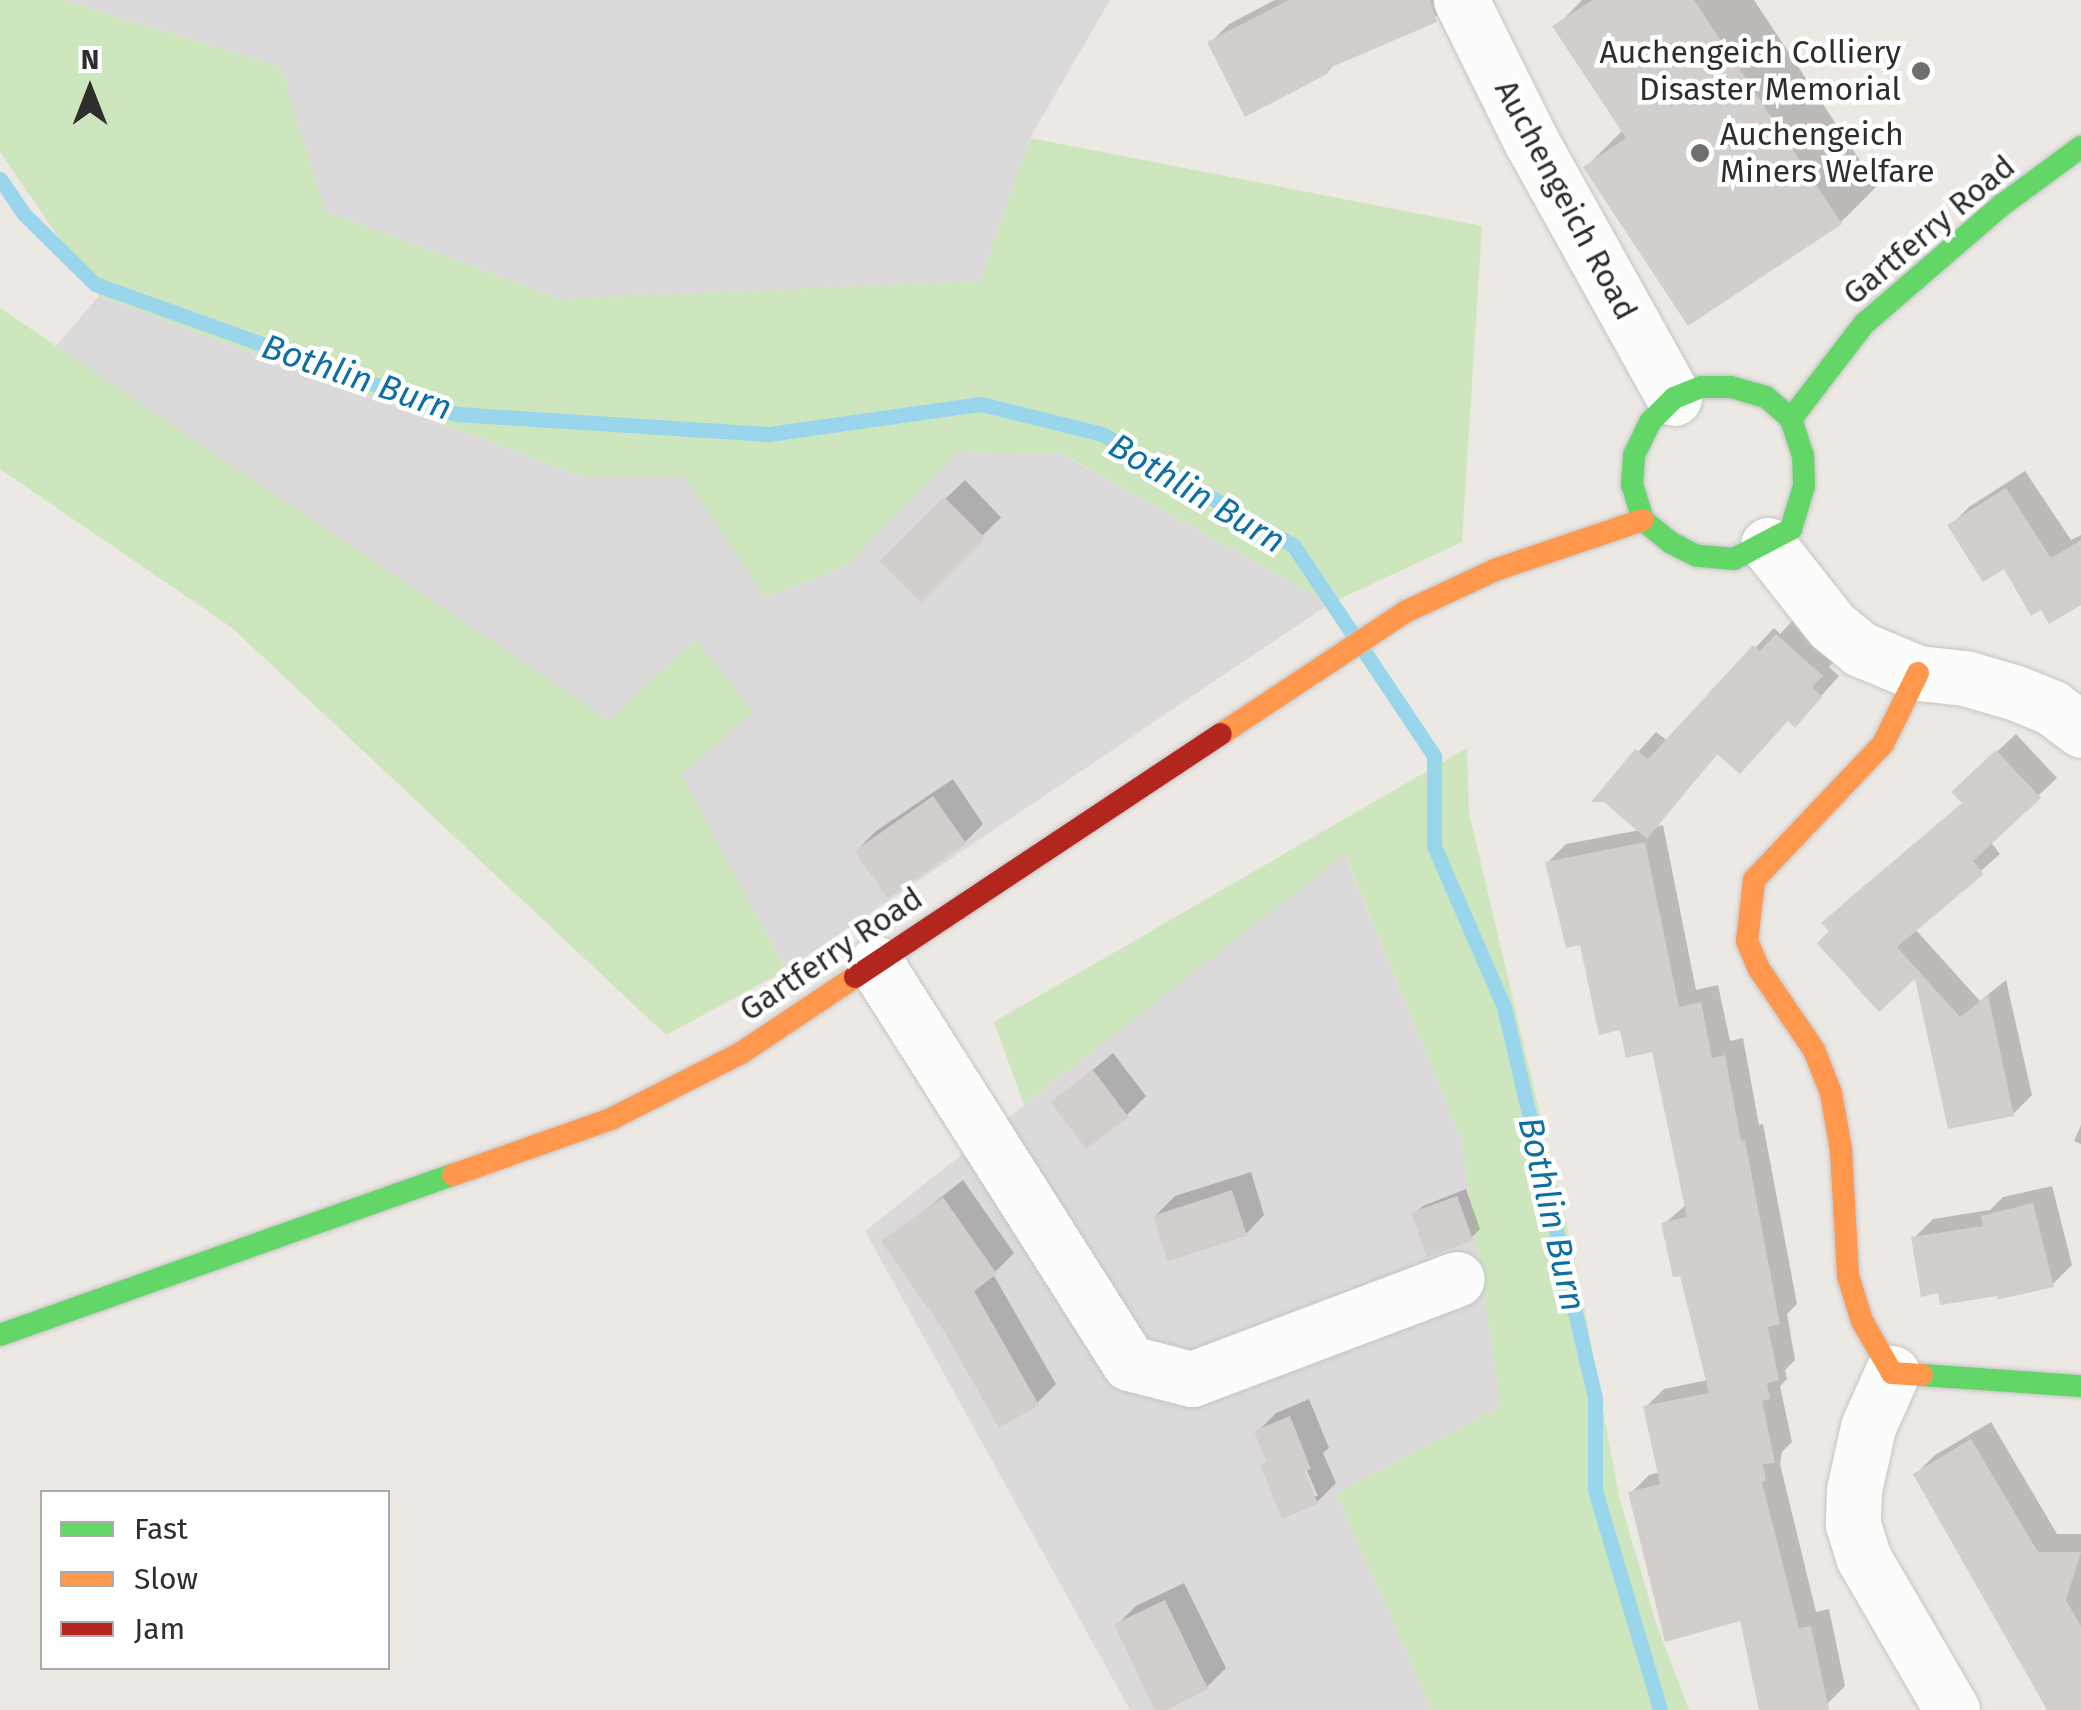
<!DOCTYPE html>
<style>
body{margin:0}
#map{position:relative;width:2081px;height:1710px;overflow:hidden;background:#ece8e4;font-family:"Fira Sans",sans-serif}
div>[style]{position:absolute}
.industrial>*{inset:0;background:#dcd9db}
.green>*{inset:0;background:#cee6be}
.shadow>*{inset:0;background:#0003;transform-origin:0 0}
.stream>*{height:15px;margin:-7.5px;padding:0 7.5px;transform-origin:7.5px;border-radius:7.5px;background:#99d6ec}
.building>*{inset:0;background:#d1cecb;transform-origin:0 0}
.roads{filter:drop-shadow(0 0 2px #c5c4c5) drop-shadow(0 0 2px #c5c4c5)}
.street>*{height:55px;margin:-27.5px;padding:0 27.5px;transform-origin:27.5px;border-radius:27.5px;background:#fcfcfb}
.fast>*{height:22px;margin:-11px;padding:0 11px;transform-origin:11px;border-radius:11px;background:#63d668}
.slow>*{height:22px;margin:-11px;padding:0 11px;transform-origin:11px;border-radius:11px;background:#ff974d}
.jam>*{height:22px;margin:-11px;padding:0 11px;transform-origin:11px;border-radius:11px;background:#b3261e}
.dots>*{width:28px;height:28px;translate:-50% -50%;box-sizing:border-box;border:5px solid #fff;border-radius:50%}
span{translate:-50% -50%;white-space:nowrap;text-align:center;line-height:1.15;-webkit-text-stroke:9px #fff;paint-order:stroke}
.poi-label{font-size:32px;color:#2e2e2e}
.right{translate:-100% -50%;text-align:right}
.left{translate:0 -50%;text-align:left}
.street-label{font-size:32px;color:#2e2e2e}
.water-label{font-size:35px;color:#0d6fa3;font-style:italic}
.legend{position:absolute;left:40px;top:1490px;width:350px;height:180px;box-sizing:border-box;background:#fff;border:2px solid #ababab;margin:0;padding:12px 18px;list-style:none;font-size:30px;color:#2e2e2e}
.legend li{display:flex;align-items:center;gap:20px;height:50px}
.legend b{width:50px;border:2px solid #ababab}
.north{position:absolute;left:40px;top:40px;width:100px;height:100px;-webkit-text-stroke:8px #fff;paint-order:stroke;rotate:0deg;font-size:28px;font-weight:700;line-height:40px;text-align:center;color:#2e2e2e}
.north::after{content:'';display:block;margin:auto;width:35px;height:45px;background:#2e2e2e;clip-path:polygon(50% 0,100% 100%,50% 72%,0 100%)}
</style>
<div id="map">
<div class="industrial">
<div style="clip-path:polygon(64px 0,1110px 0,1030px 138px,980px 281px,560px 299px,325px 211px,281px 67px)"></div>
<div style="clip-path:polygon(99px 296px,586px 478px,687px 478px,766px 598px,848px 565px,956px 452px,1062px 454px,1329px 604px,786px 970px,680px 774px,695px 639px,610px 721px,55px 347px)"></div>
<div style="clip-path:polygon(1344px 853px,1461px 1139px,1501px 1406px,1336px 1494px,1432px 1710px,1130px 1710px,865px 1231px)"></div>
</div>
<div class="green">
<div style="clip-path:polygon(0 0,63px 0,281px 67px,325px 211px,560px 299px,980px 281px,1030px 138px,1482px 226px,1462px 542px,1329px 604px,1063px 454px,957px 452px,848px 565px,766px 598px,686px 478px,587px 478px,99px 296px,0 152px)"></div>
<div style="clip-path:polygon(0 308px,610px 721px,695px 639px,754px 712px,681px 775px,786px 970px,666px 1035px,231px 627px,0 469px)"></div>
<div style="clip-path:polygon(1467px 748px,1469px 813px,1578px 1274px,1619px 1496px,1655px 1620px,1689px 1710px,1432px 1710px,1336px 1494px,1501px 1406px,1461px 1139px,1345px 854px,1024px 1105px,994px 1022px)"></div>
</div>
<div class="shadow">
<div style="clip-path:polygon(1275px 0,1445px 0,1447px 5px,1428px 24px,1337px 62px,1328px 71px,1210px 43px,1229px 24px)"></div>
<div style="clip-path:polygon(1582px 0,1754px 0,1877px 186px,1840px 223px,1586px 167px,1623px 130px,1556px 27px)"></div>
<div style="clip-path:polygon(2025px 471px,2071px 540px,2081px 535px,2081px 602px,2005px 565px,1950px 526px,1969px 507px)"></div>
<div style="left:965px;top:480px;width:52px;height:116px;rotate:46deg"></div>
<div style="clip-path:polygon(1796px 617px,1840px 655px,1829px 667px,1839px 676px,1813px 705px,1719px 752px,1655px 827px,1663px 825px,1696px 990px,1718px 985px,1730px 1041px,1743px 1038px,1759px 1125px,1763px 1124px,1797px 1304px,1787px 1314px,1795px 1360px,1785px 1370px,1787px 1379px,1780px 1386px,1792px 1442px,1782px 1452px,1780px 1464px,1816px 1612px,1829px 1609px,1845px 1686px,1827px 1704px,1762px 1710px,1742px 1618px,1631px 1493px,1649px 1475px,1660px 1472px,1646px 1407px,1664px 1389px,1708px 1380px,1682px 1273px,1664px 1224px,1687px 1204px,1654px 1049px,1622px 1027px,1548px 862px,1566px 844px,1640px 830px,1605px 799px,1596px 799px,1656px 732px,1668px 741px,1774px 628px,1780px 634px)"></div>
<div style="clip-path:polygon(2016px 734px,2057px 778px,1990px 841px,2000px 854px,1915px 929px,1980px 1001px,2006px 980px,2032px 1095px,2013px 1114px,1916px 974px,1832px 931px,1842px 905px,1964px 802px,1973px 774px)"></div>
<div style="clip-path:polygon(953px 779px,983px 824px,964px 843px,857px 850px,876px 831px)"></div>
<div style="clip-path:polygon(1113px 1053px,1146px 1096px,1127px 1115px,1054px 1102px)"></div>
<div style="clip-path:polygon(2081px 1125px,2081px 1144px,2074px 1141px)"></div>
<div style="clip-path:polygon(1251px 1172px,1264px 1215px,1246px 1234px,1156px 1215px,1175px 1196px)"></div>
<div style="clip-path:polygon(963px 1180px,1014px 1253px,993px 1274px,1056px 1384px,1037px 1403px,946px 1330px,884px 1242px)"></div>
<div style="clip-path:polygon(2052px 1186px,2072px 1265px,2053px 1284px,1940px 1290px,1914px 1238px,1933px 1219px,1990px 1210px,2003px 1197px)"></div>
<div style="clip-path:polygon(1466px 1189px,1480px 1229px,1471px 1238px,1414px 1214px,1423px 1206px)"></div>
<div style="clip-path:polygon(evenodd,1309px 1399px,1329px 1448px,1323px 1453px,1336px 1483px,1317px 1502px,1262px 1466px,1269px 1460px,1257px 1432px,1276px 1413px,1309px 1399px,1302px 1459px,1318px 1496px,1312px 1496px,1297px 1461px,1302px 1459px)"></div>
<div style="clip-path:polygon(1991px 1422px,2057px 1534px,2081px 1534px,2081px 1710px,2048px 1710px,1916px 1474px,1935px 1455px)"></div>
<div style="clip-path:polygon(1184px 1583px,1226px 1668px,1207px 1687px,1158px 1710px,1117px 1625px,1136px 1606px)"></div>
</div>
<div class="stream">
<div style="left:0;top:179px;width:42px;rotate:55.6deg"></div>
<div style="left:24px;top:214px;width:100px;rotate:44.6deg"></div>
<div style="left:95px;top:284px;width:385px;rotate:19.8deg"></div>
<div style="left:457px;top:414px;width:313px;rotate:3.7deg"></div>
<div style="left:769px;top:434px;width:214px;rotate:-8.1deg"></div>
<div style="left:981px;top:404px;width:125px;rotate:13.9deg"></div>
<div style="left:1102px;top:434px;width:221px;rotate:30.2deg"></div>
<div style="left:1293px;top:545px;width:254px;rotate:56.2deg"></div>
<div style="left:1434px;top:756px;width:90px;rotate:90deg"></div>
<div style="left:1434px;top:846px;width:176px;rotate:66.5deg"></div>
<div style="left:1504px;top:1007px;width:402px;rotate:76.9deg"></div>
<div style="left:1595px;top:1399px;width:91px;rotate:90deg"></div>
<div style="left:1595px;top:1490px;width:229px;rotate:73.5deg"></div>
</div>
<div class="building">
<div style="clip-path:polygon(1289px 0,1430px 0,1437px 22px,1327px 69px,1329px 73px,1245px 117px,1207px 42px)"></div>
<div style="clip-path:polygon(1593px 0,1694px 0,1842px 224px,1688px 326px,1583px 167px,1626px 138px,1552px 26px)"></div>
<div style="clip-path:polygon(2006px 488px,2051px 558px,2081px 540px,2081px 605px,2049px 624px,2041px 610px,2031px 616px,2004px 569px,1983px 582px,1947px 525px)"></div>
<div style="left:944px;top:497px;width:58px;height:91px;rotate:45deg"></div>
<div style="clip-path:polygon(1776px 634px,1823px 676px,1812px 687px,1822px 697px,1795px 728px,1788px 721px,1740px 774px,1717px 754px,1647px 839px,1604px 802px,1591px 802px,1635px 749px,1648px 759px,1753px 645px,1760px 651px)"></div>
<div style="clip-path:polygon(1996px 750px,2041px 798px,1973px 861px,1984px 874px,1897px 947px,1960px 1017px,1988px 995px,2014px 1116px,1948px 1129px,1915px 979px,1879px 1012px,1817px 943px,1829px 931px,1821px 923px,1962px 803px,1951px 792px)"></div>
<div style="left:933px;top:796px;width:58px;height:96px;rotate:55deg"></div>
<div style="clip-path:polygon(1645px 842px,1679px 1007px,1701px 1002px,1712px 1058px,1725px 1055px,1741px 1141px,1745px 1140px,1780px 1324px,1768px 1327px,1779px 1380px,1767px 1383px,1770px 1399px,1762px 1401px,1775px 1463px,1763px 1464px,1766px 1481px,1762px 1482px,1799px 1628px,1811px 1626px,1829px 1710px,1759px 1710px,1740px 1621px,1665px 1642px,1628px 1492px,1660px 1484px,1643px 1406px,1709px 1393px,1680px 1276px,1673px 1277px,1661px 1223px,1687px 1217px,1652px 1052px,1626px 1058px,1620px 1030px,1599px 1035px,1580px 945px,1566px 948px,1545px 862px)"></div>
<div style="left:1093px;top:1070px;width:59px;height:53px;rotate:53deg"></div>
<div style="left:1232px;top:1190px;width:48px;height:83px;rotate:72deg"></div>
<div style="left:1457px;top:1196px;width:47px;height:49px;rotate:70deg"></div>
<div style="clip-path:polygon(943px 1197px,997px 1274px,974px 1291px,1039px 1405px,999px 1428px,944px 1331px,881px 1241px)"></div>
<div style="clip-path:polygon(2033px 1203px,2054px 1287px,1996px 1300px,1998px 1296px,1940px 1305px,1938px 1293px,1921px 1297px,1911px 1237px,1983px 1226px,1981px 1216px)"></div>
<div style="clip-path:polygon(1290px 1416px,1311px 1469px,1305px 1471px,1318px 1504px,1282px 1519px,1260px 1465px,1267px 1463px,1254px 1431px)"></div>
<div style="clip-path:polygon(1971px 1439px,2038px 1552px,2081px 1552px,2066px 1600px,2081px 1626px,2081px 1710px,2047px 1710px,1913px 1474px)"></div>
<div style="clip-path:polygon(1165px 1600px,1208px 1689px,1166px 1710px,1155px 1710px,1114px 1624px)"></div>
</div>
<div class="roads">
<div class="street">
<div style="left:1461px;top:0;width:157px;rotate:63.6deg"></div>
<div style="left:1531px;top:141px;width:294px;rotate:60.9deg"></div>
<div style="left:1768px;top:545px;width:103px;rotate:51.7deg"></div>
<div style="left:1832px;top:626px;width:36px;rotate:39deg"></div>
<div style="left:1860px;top:649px;width:63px;rotate:22.5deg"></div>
<div style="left:1918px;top:673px;width:47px;rotate:6.1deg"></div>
<div style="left:1965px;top:678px;width:53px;rotate:16.4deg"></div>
<div style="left:2016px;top:693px;width:38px;rotate:22deg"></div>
<div style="left:2051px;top:707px;width:38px;rotate:37deg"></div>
<div style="left:876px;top:964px;width:472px;rotate:57.6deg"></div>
<div style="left:1129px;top:1363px;width:65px;rotate:14.3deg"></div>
<div style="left:1192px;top:1379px;width:283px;rotate:-20.7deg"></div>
<div style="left:1892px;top:1373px;width:59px;rotate:114deg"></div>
<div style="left:1868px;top:1427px;width:65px;rotate:102.5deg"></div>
<div style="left:1854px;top:1490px;width:34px;rotate:92deg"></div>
<div style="left:1853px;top:1524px;width:34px;rotate:73deg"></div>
<div style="left:1863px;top:1557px;width:177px;rotate:59.8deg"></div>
</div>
<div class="fast">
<div style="left:1701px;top:387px;width:30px"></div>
<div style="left:1731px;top:387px;width:36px;rotate:16deg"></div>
<div style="left:1766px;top:397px;width:33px;rotate:41deg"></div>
<div style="left:1791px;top:419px;width:38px;rotate:72deg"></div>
<div style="left:1803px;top:455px;width:31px;rotate:88deg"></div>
<div style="left:1804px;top:486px;width:45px;rotate:106.8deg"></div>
<div style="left:1791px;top:529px;width:64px;rotate:152.2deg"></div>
<div style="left:1734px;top:559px;width:37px;rotate:-175deg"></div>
<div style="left:1697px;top:556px;width:30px;rotate:-153deg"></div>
<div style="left:1670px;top:542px;width:35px;rotate:-141deg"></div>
<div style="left:1643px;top:520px;width:37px;rotate:-107deg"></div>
<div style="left:1632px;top:485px;width:30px;rotate:-86deg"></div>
<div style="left:1634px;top:455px;width:37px;rotate:-64deg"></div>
<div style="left:1650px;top:422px;width:34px;rotate:-45deg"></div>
<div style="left:1674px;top:398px;width:29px;rotate:-22deg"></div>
<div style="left:1791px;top:419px;width:120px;rotate:-52.5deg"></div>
<div style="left:1864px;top:324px;width:182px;rotate:-40.8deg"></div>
<div style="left:2002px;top:205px;width:98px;rotate:-36.3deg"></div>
<div style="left:0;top:1335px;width:480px;rotate:-19.5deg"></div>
<div style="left:1922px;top:1375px;width:159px;rotate:4deg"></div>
</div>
<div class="slow">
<div style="left:1918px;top:673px;width:79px;rotate:116.2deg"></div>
<div style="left:1883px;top:744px;width:187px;rotate:133.5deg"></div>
<div style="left:1754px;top:880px;width:61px;rotate:96.5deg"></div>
<div style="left:1747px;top:941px;width:30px;rotate:67deg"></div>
<div style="left:1759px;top:969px;width:98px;rotate:55.8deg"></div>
<div style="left:1814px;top:1050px;width:46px;rotate:68.4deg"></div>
<div style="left:1831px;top:1093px;width:58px;rotate:80deg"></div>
<div style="left:1841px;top:1150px;width:126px;rotate:86.8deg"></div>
<div style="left:1848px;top:1276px;width:47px;rotate:72.7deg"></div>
<div style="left:1862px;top:1321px;width:60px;rotate:60deg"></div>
<div style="left:1892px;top:1373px;width:30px;rotate:4deg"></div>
<div style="left:1221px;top:734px;width:221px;rotate:-33.5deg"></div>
<div style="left:1405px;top:612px;width:99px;rotate:-25deg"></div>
<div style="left:1495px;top:570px;width:156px;rotate:-18.7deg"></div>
<div style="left:453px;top:1175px;width:168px;rotate:-19.5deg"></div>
<div style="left:611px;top:1119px;width:146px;rotate:-26.9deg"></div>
<div style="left:741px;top:1053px;width:137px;rotate:-33.7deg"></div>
</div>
<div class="jam">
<div style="left:855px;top:977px;width:439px;rotate:-33.6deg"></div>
</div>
</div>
<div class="dots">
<div style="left:1921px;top:71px;background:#706f6e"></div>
<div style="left:1700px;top:153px;background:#706f6e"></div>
</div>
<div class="poi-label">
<span class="right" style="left:1901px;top:71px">Auchengeich Colliery<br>Disaster Memorial</span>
<span class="left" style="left:1720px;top:153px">Auchengeich<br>Miners Welfare</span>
</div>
<div class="street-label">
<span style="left:1566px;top:200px;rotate:62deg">Auchengeich Road</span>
<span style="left:1929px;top:230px;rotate:-40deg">Gartferry Road</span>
<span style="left:831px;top:954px;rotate:-34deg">Gartferry Road</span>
</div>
<div class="water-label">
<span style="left:357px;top:377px;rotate:19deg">Bothlin Burn</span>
<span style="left:1197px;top:493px;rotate:31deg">Bothlin Burn</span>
<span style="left:1552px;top:1214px;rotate:77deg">Bothlin Burn</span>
</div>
<ul class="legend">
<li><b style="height:12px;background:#63d668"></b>Fast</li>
<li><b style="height:12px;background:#ff974d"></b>Slow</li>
<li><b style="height:12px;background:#b3261e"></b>Jam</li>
</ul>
<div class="north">N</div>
</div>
